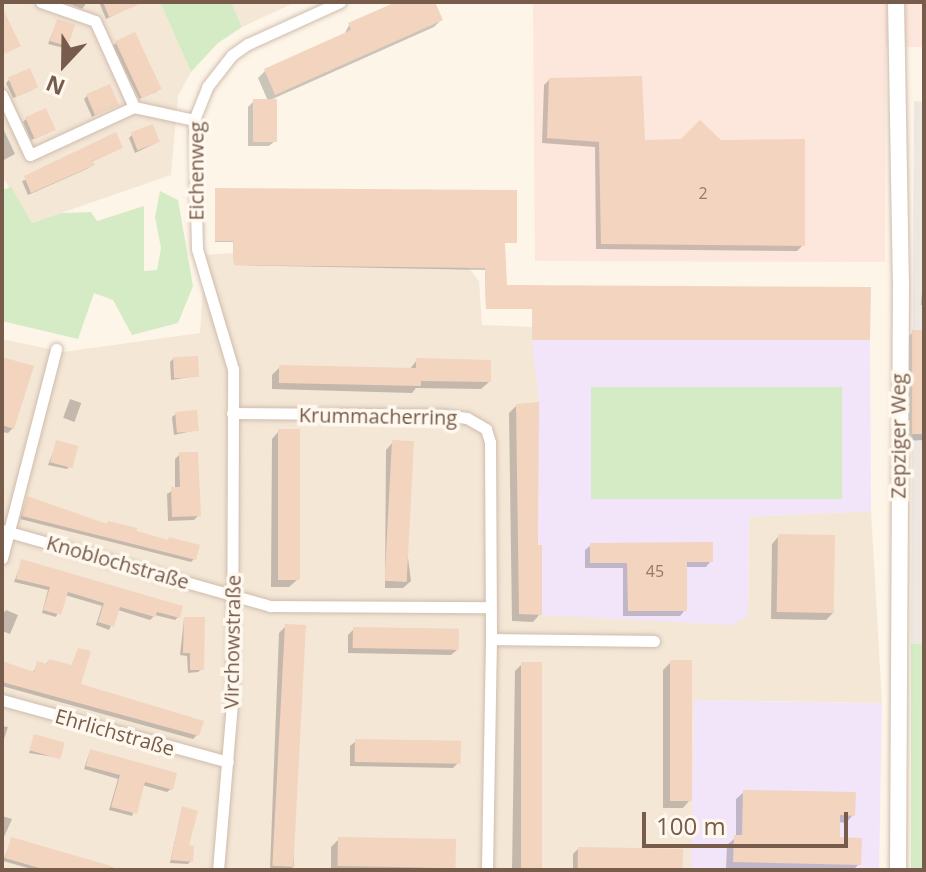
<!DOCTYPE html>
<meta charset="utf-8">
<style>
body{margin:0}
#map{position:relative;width:926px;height:872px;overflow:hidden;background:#fdf5e8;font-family:"Open Sans",sans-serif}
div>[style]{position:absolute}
.residential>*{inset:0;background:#f4e7d6}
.commercial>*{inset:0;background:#fde6db}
.industrial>*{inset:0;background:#ede7e1}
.education>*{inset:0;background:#f2e4f9;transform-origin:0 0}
.green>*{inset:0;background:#d4ebc5;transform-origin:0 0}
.shadow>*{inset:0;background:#0003;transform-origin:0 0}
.building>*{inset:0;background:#f2d4bf;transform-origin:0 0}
.roads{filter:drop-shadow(0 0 2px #cfbcad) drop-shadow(0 0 2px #cfbcad)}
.street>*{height:11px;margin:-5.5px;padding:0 5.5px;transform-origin:5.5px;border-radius:5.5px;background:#fff}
.secondary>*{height:16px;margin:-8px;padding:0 8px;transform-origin:8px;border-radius:8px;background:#fff}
span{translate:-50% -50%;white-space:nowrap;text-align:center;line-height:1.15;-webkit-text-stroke:7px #fff8ee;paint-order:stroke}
.number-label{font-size:16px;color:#967968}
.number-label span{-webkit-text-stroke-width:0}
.street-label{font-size:20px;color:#775b4b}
.frame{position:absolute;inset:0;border:4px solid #775b4b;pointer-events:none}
.north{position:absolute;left:24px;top:24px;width:80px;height:80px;-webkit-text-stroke:6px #fff8ee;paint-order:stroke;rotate:202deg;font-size:22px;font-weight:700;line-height:32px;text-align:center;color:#775b4b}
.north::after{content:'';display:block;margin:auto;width:28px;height:36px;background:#775b4b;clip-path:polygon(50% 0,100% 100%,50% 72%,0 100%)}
.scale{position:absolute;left:642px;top:812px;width:206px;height:36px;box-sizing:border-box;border:4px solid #775b4b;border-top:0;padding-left:10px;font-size:24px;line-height:28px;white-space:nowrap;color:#775b4b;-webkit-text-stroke:6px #fff8ee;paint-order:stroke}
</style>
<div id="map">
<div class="residential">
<div style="clip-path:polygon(2px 2px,160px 2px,191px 72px,178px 96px,171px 175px,32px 223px,2px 176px)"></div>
<div style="clip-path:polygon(231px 2px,296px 2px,242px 27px)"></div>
<div style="clip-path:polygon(234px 253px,234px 265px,469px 268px,479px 281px,482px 325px,532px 327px,539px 402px,538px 545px,542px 545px,543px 615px,748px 617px,749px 517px,871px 511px,882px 703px,694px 700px,692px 870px,2px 870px,2px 339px,63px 352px,200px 333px,205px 255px)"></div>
</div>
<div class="commercial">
<div style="clip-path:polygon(533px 2px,924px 2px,924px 47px,886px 47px,885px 262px,535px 261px)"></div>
</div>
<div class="industrial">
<div style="clip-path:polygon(914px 101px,924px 102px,924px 644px,911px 644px)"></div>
</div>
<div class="education">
<div style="clip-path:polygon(532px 340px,870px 340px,871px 511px,749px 517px,748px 617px,729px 625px,542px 615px,542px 545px,538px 545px,539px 402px)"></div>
<div style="left:694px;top:700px;width:188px;height:170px;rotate:1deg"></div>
</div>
<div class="green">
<div style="clip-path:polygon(160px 2px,231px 2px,242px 27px,218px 43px,191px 72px)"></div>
<div style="clip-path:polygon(11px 187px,32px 223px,61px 213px,91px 212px,97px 221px,144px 206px,144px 271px,157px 270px,161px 248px,155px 217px,160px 191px,178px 200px,193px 286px,178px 323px,132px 335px,113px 300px,94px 293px,78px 339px,2px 321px,2px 190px)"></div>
<div style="left:591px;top:387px;width:251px;height:112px"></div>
<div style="left:911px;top:644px;width:13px;height:226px"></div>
</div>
<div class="shadow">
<div style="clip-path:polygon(65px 2px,87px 2px,82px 9px)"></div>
<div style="clip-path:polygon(99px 2px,133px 2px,134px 5px,106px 19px)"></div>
<div style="clip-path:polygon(401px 2px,433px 2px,441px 20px,434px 27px,268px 101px,258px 78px,265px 71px,344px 35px,349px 25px)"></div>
<div style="clip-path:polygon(581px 2px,792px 2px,581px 4px)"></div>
<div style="clip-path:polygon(57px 22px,67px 45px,64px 48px,48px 44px)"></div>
<div style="clip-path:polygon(116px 43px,159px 89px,156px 92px,139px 99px,113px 46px)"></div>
<div style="clip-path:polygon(9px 80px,32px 90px,13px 98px,6px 83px)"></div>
<div style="clip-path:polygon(549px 80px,643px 142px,803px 245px,797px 251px,596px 249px,595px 147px,542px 143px,544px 85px)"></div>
<div style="clip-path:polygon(87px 96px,116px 104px,92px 117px,84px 99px)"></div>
<div style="clip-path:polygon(254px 101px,275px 141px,269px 146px,248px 146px,248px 107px)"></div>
<div style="clip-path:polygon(26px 119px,50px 132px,31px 140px,23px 122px)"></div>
<div style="clip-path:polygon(2px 126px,15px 154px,2px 161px)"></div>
<div style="clip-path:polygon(132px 135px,158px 142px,135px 153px,129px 138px)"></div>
<div style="clip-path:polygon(117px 150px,91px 162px,89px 168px,28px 195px,22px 181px)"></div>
<div style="clip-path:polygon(216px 190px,503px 243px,505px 287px,868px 339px,532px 340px,532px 309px,486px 309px,485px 270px,234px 265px,233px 242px,215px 242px)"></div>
<div style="clip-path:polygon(924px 263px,924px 305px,921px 305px)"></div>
<div style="clip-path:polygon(913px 332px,924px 332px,924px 440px,904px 441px,905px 340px)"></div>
<div style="clip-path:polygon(2px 359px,13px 428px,8px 433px,2px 432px)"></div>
<div style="clip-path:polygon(173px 359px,197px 376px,171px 380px,170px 362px)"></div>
<div style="clip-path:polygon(417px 360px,489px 382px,481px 389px,416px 388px,412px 393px,272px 389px,272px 375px,280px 367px,409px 370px)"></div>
<div style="left:70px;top:399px;width:12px;height:20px;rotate:20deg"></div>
<div style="clip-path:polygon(516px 406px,536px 547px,540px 614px,533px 622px,512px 621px,509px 413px)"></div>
<div style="clip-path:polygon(176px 414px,197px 430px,174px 435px,172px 417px)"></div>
<div style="clip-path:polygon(279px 431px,297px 580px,289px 587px,271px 587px,272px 439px)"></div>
<div style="clip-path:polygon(57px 442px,70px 466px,67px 469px,48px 465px)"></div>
<div style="clip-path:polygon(393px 442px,411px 581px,403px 588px,385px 588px,386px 450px)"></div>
<div style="clip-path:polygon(180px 454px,199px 515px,194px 520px,168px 521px,167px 494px,175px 489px,175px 459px)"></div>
<div style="clip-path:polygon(27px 499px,134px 533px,194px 559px,191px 562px,20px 519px)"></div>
<div style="clip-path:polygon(779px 536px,834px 612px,826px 620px,771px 619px,772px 544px)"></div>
<div style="clip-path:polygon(591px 545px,711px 561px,706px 567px,685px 567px,685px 610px,680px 616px,623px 616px,623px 568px,585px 568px,585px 550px)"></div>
<div style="clip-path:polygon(22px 561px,178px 617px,175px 620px,155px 615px,150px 620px,118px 610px,109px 630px,96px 625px,102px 606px,65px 595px,56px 617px,42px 613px,48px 590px,14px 582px)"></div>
<div style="clip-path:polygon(6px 610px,18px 615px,10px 634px,2px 631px,2px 615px)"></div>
<div style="clip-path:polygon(184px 619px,202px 669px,198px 672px,188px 673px,187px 656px,180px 655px)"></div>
<div style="clip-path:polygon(286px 626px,294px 866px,290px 870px,270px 870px,279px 633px)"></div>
<div style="clip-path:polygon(354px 629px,457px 650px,451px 655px,348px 653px,348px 635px)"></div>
<div style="clip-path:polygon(78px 650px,79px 686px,197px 735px,193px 739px,2px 686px,2px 663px,32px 674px,38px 663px,45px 665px,49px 661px,71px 667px)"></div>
<div style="clip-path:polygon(671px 662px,690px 800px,683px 808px,663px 808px,663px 670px)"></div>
<div style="clip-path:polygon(522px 664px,537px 870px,512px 870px,515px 671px)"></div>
<div style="clip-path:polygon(2px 726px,8px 727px,2px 745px)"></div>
<div style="clip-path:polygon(35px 737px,60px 758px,29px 753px)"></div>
<div style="clip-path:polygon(356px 741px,459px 762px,453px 768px,350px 766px,350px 746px)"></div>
<div style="clip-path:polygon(90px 751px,171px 789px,167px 792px,142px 785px,132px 816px,109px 810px,118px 779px,84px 769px)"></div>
<div style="clip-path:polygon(744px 792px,853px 815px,846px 823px,838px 822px,838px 839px,859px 864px,853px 870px,726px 869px,727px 845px,736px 837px,736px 799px)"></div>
<div style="clip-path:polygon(182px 808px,191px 861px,188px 864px,170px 863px)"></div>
<div style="clip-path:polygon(2px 816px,12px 819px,4px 837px,2px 837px)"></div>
<div style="clip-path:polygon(12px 839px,121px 870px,35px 870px,3px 861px)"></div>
<div style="clip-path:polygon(339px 839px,453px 867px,331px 870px,331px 847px)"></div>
<div style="clip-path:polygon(578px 849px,681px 850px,681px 870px,573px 870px,573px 854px)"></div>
</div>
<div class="building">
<div style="clip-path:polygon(103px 2px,145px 2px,109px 17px)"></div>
<div style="clip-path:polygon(396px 2px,435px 2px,443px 20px,275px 95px,264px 69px,351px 30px,348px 23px)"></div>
<div style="clip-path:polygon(2px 7px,21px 46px,2px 55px)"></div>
<div style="left:57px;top:19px;width:19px;height:23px;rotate:18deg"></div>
<div style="left:135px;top:32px;width:63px;height:22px;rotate:65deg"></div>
<div style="left:30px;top:68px;width:21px;height:24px;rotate:67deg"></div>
<div style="clip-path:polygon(642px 76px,645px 140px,681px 139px,700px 120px,721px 140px,805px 139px,805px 246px,601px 244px,599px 142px,547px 138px,549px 78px)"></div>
<div style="left:110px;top:84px;width:23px;height:26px;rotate:67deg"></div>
<div style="left:253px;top:99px;width:24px;height:43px"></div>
<div style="left:46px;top:108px;width:24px;height:23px;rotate:66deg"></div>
<div style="left:153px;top:124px;width:19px;height:24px;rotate:69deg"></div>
<div style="clip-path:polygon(116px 132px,123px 148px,92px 161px,95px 165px,31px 193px,24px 176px)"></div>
<div style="clip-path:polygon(215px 188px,517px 190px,517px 243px,505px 243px,507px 285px,871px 287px,870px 340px,532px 340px,532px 309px,486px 309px,485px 268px,234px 265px,233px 241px,215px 241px)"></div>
<div style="left:912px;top:330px;width:12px;height:104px"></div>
<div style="left:198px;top:356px;width:21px;height:25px;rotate:87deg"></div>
<div style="clip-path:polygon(2px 357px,34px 366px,14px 429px,2px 425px)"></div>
<div style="clip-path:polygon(416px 358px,491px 360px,491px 382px,421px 381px,421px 386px,279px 383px,279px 365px,416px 368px)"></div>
<div style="clip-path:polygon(539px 402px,538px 545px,542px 545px,542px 615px,519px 614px,516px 404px)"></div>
<div style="left:197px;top:410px;width:21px;height:22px;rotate:85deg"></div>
<div style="left:278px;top:429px;width:22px;height:151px"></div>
<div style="left:56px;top:440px;width:23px;height:23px;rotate:15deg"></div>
<div style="left:392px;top:440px;width:22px;height:141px;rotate:3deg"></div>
<div style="clip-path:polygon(179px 452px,198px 452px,201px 516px,172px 517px,171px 487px,180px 487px)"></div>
<div style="clip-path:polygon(27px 496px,107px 524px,108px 521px,137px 528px,137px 531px,168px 540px,169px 537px,200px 545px,196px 560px,22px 516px)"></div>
<div style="left:778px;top:534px;width:57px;height:78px;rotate:1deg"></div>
<div style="clip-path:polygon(713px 542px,713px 562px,687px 562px,687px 611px,628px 611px,627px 563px,590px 563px,590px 543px)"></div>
<div style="clip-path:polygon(21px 559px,183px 606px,180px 618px,157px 612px,155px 617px,120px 607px,114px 627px,98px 622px,104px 603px,68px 592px,61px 615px,43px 610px,50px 587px,16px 579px)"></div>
<div style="clip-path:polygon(184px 617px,205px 617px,204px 670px,190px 670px,190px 653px,183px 653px)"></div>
<div style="left:285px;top:624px;width:21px;height:242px;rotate:3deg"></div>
<div style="left:353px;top:627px;width:106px;height:21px;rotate:1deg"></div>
<div style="clip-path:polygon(78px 648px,91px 651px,81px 684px,204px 721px,199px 736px,2px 682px,2px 661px,34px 672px,37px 661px,47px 664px,49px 659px,72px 665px)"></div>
<div style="left:670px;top:660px;width:22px;height:141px"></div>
<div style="left:521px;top:662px;width:21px;height:208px"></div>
<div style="left:34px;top:734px;width:32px;height:17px;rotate:16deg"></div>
<div style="left:355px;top:739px;width:106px;height:23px;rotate:1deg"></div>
<div style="clip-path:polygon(90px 749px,177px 773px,173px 790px,145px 782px,137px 814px,111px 807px,120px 775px,86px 766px)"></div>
<div style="clip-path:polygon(743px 790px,856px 792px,855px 816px,840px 815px,840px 837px,862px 838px,861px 865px,733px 862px,734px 835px,742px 835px)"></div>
<div style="clip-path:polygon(182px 806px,198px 811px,189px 845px,194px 846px,193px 862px,171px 860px)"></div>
<div style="clip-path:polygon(11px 837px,111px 866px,111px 870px,46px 870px,5px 858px)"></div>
<div style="left:338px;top:837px;width:118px;height:29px;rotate:1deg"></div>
<div style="left:578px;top:847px;width:105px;height:22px;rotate:1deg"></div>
</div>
<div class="roads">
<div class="street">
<div style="left:41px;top:2px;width:57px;rotate:19.4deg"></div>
<div style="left:95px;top:21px;width:94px;rotate:65.6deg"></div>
<div style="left:2px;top:95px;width:66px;rotate:65deg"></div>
<div style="left:30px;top:155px;width:115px;rotate:-24.8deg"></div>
<div style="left:134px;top:107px;width:61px;rotate:12.2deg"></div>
<div style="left:232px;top:413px;width:211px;rotate:0.5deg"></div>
<div style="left:443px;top:415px;width:24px;rotate:7deg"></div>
<div style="left:467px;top:418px;width:22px;rotate:30deg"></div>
<div style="left:486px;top:429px;width:14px;rotate:73deg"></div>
<div style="left:490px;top:442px;width:197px;rotate:89.7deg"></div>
<div style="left:491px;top:639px;width:231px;rotate:91deg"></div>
<div style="left:2px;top:530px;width:279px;rotate:15.8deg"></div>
<div style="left:270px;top:606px;width:219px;rotate:0.3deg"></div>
<div style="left:2px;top:558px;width:216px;rotate:-75.5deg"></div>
<div style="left:491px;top:639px;width:163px;rotate:0.7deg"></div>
<div style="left:2px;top:700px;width:234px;rotate:15.3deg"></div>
<div style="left:218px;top:870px;width:168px;rotate:-85.2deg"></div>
<div style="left:232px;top:703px;width:334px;rotate:-89.8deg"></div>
<div style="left:233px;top:369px;width:125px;rotate:-106.7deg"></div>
<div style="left:197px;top:249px;width:129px;rotate:-91.3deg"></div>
<div style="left:194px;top:120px;width:35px;rotate:-68deg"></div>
<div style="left:207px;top:87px;width:41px;rotate:-52deg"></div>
<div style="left:232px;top:55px;width:19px;rotate:-35deg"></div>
<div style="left:248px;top:44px;width:101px;rotate:-24.5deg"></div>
</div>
<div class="secondary">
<div style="left:896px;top:2px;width:279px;rotate:89deg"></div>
<div style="left:901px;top:281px;width:589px;rotate:90.29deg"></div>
</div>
</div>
<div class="number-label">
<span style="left:703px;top:193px">2</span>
<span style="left:655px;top:571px">45</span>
</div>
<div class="street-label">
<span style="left:196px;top:171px;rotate:-90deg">Eichenweg</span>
<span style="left:378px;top:416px;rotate:1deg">Krummacherring</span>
<span style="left:898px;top:436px;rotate:-90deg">Zepziger Weg</span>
<span style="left:118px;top:562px;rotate:16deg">Knoblochstraße</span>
<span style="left:232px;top:642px;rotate:-89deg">Virchowstraße</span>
<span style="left:115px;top:732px;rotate:16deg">Ehrlichstraße</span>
</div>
<div class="frame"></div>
<div class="north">N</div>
<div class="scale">100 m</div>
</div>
